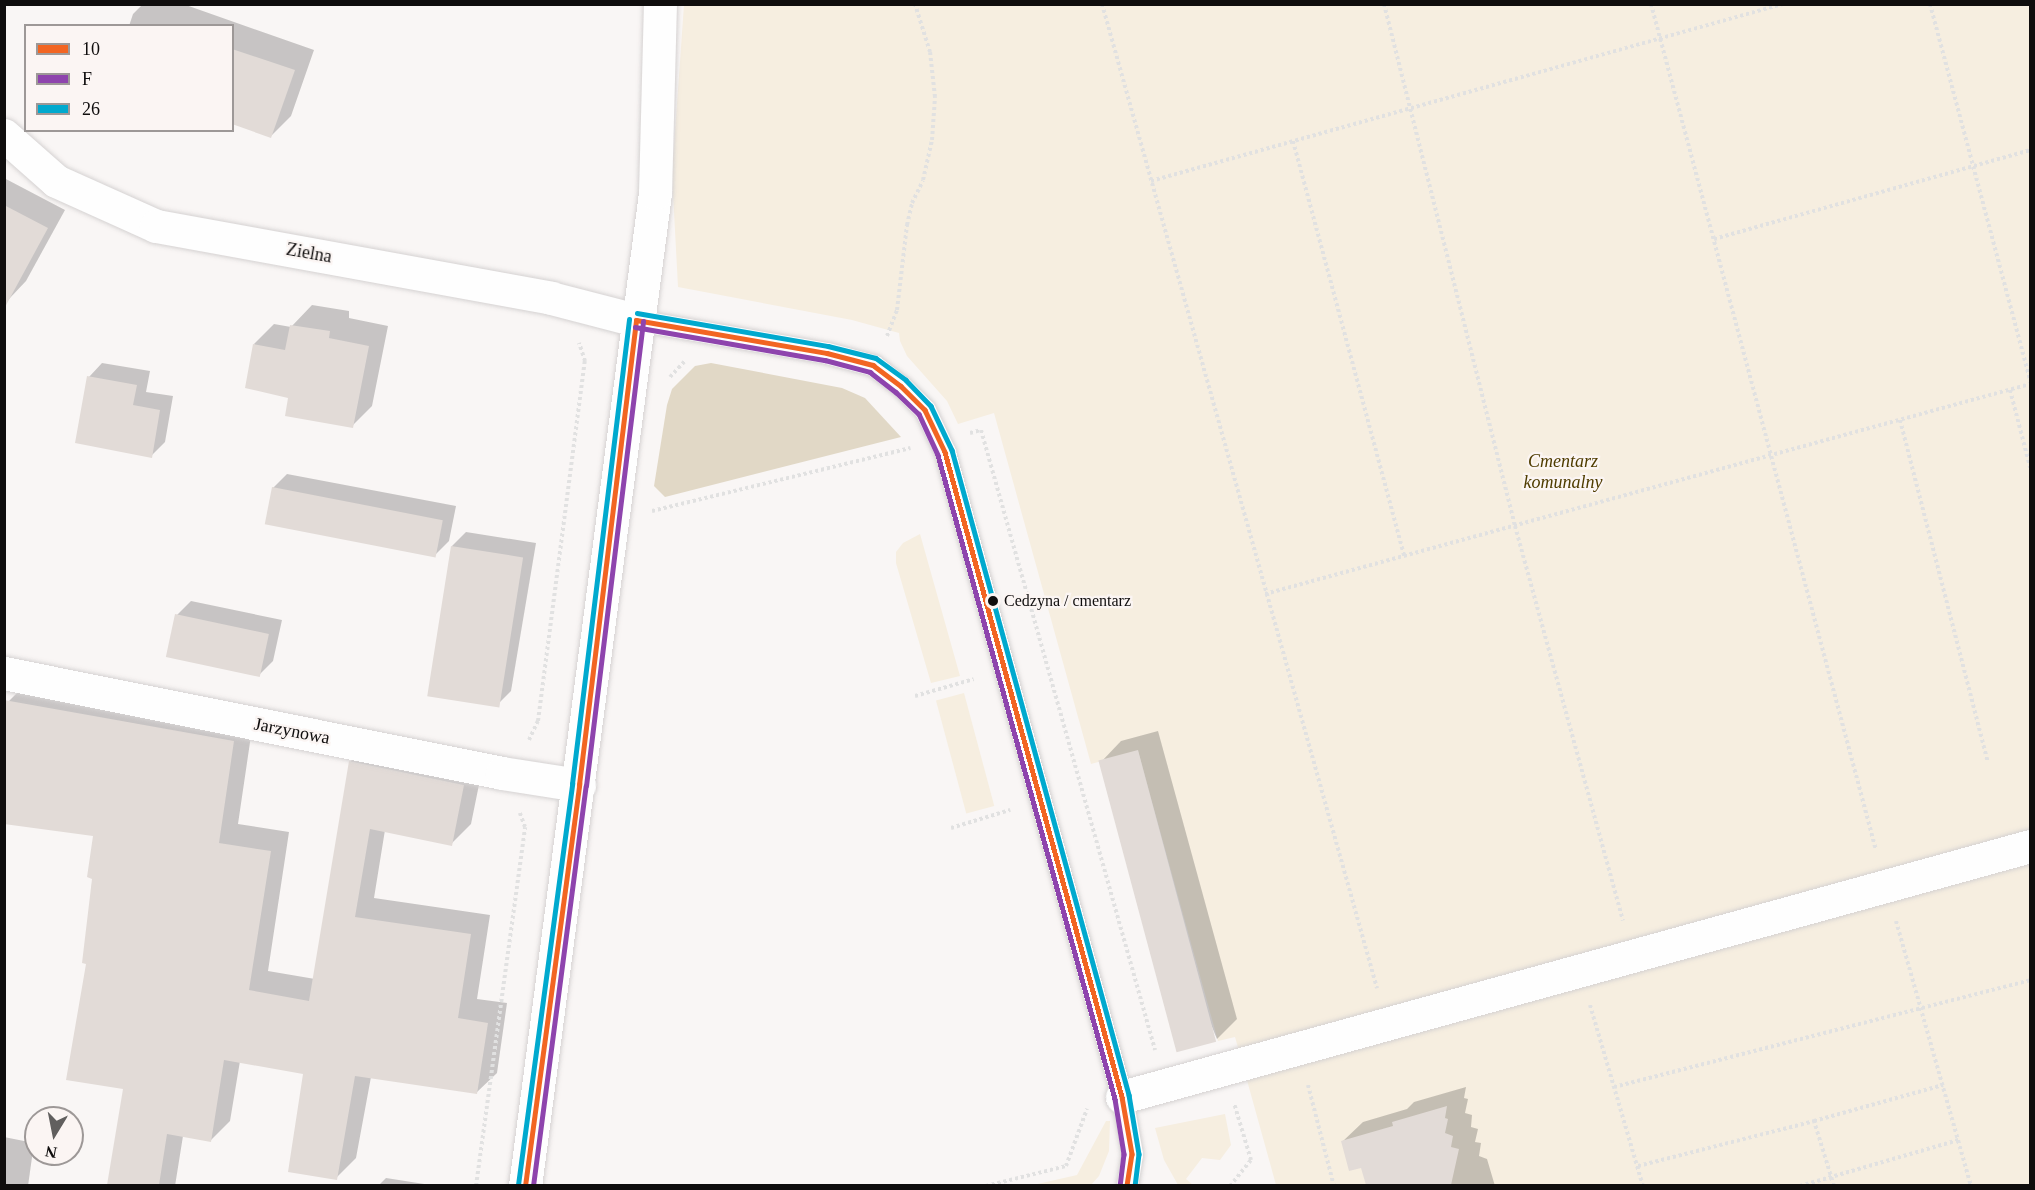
<!DOCTYPE html>
<style>
body{margin:0}
#map{position:relative;width:2035px;height:1190px;overflow:hidden;background:#f9f6f5;font-family:"Times New Roman",serif}
div>[style]{position:absolute}
.green>*{inset:0;background:#f6eee0;transform-origin:0 0}
.forest>*{inset:0;background:#e1d8c6}
.shadow>*{inset:0;background:#0003}
.building>*{inset:0;background:#e2dbd7;transform-origin:0 0}
.path>*{height:4px;margin-top:-2px;transform-origin:0;background:repeating-linear-gradient(90deg,#e1e1e1 0 3px,transparent 0 6px)}
.roads{filter:drop-shadow(0 0 2px #d5d2d2) drop-shadow(0 0 2px #d5d2d2)}
.lane>*{height:21px;margin:-10.5px;padding:0 10.5px;transform-origin:10.5px;border-radius:10.5px;background:#fefefe}
.street>*{height:33px;margin:-16.5px;padding:0 16.5px;transform-origin:16.5px;border-radius:16.5px;background:#fefefe}
.bus-1>*{height:4.5px;margin:-2.25px;padding:0 2.25px;transform-origin:2.25px;border-radius:2.25px;background:#f26522}
.bus-2>*{height:4.5px;margin:-2.25px;padding:0 2.25px;transform-origin:2.25px;border-radius:2.25px;background:#8e44ad}
.bus-3>*{height:4.5px;margin:-2.25px;padding:0 2.25px;transform-origin:2.25px;border-radius:2.25px;background:#00a9ce}
.dots>*{width:16px;height:16px;translate:-50% -50%;box-sizing:border-box;border:3px solid #fbf5f3;border-radius:50%}
span{translate:-50% -50%;white-space:nowrap;text-align:center;line-height:1.15;-webkit-text-stroke:4.5px #fbf5f3;paint-order:stroke}
.bus-label{font-size:16px;color:#0f0d0d}
.left{translate:0 -50%;text-align:left}
.street-label{font-size:18px;color:#0f0d0d}
.park-label{font-size:18px;color:#4f3c00;font-style:italic}
.frame{position:absolute;inset:0;border:6px solid #0f0d0d;pointer-events:none}
.legend{position:absolute;left:24px;top:24px;width:210px;height:108px;box-sizing:border-box;background:#fbf5f3;border:2px solid #9d9897;margin:0;padding:8px 10px;list-style:none;font-size:18px;color:#0f0d0d}
.legend li{display:flex;align-items:center;gap:12px;height:30px}
.legend b{width:30px;border:2px solid #9d9897}
.north{position:absolute;left:24px;top:1106px;width:60px;height:60px;box-sizing:border-box;background:#fbf5f3;border:2px solid #9d9897;border-radius:50%;rotate:190deg;font-size:16px;font-weight:700;line-height:24px;text-align:center;color:#0f0d0d}
.north::after{content:'';display:block;margin:auto;width:21px;height:27px;background:#615f5e;clip-path:polygon(50% 0,100% 100%,50% 72%,0 100%)}
</style>
<div id="map">
<div class="green">
<div style="clip-path:polygon(684px 5px,2030px 5px,2030px 1185px,1276px 1185px,1235px 1037px,1218px 1041px,1138px 751px,1091px 764px,994px 413px,958px 424px,947px 401px,907px 356px,900px 341px,899px 333px,852px 320px,678px 287px,672px 174px)"></div>
<div style="clip-path:polygon(920px 534px,960px 676px,931px 683px,896px 563px,896px 552px,903px 543px)"></div>
<div style="left:964px;top:693px;width:117px;height:29px;rotate:75deg"></div>
<div style="clip-path:polygon(1225px 1114px,1231px 1145px,1220px 1160px,1202px 1158px,1186px 1179px,1193px 1185px,1178px 1185px,1164px 1160px,1155px 1128px)"></div>
<div style="clip-path:polygon(1106px 1121px,1110px 1121px,1109px 1151px,1099px 1176px,1091px 1185px,1033px 1185px,1077px 1175px)"></div>
</div>
<div class="forest">
<div style="clip-path:polygon(711px 363px,842px 388px,865px 398px,901px 437px,665px 497px,654px 486px,667px 405px,672px 389px,695px 366px)"></div>
</div>
<div class="shadow">
<div style="clip-path:polygon(143px 4px,183px 4px,314px 50px,291px 116px,271px 136px,232px 122px,232px 26px,129px 26px,133px 14px)"></div>
<div style="clip-path:polygon(4px 178px,65px 210px,26px 281px,9px 299px,4px 297px)"></div>
<div style="clip-path:polygon(312px 305px,349px 311px,349px 318px,388px 326px,372px 406px,352px 426px,289px 397px,254px 344px,274px 324px,291px 327px)"></div>
<div style="clip-path:polygon(102px 363px,150px 371px,146px 392px,173px 396px,165px 442px,151px 456px,89px 377px)"></div>
<div style="clip-path:polygon(287px 474px,456px 506px,449px 541px,435px 555px,273px 488px)"></div>
<div style="clip-path:polygon(466px 532px,536px 543px,511px 691px,497px 705px,452px 546px)"></div>
<div style="clip-path:polygon(191px 601px,282px 620px,273px 661px,259px 675px,177px 615px)"></div>
<div style="clip-path:polygon(28px 682px,253px 722px,238px 824px,289px 832px,268px 971px,315px 979px,350px 762px,370px 742px,483px 765px,471px 824px,451px 844px,385px 830px,374px 898px,490px 915px,477px 999px,507px 1003px,497px 1073px,477px 1092px,371px 1077px,356px 1158px,336px 1178px,304px 1073px,240px 1061px,230px 1121px,210px 1141px,183px 1136px,175px 1186px,109px 1186px,125px 1088px,87px 963px,95px 835px,8px 702px)"></div>
<div style="clip-path:polygon(1158px 731px,1237px 1019px,1217px 1039px,1101px 762px,1121px 741px)"></div>
<div style="clip-path:polygon(1466px 1087px,1464px 1098px,1468px 1099px,1465px 1113px,1472px 1115px,1471px 1127px,1478px 1129px,1475px 1142px,1481px 1143px,1479px 1156px,1487px 1159px,1495px 1186px,1368px 1186px,1362px 1166px,1342px 1142px,1363px 1122px,1407px 1109px,1414px 1102px)"></div>
<div style="clip-path:polygon(4px 1137px,34px 1143px,28px 1186px,4px 1186px)"></div>
<div style="clip-path:polygon(386px 1178px,437px 1186px,378px 1186px)"></div>
</div>
<div class="building">
<div style="clip-path:polygon(232px 49px,295px 70px,271px 138px,232px 124px)"></div>
<div style="clip-path:polygon(4px 205px,48px 228px,4px 309px)"></div>
<div style="clip-path:polygon(290px 325px,330px 331px,329px 338px,369px 346px,353px 428px,285px 416px,288px 398px,245px 388px,253px 344px,285px 350px)"></div>
<div style="clip-path:polygon(87px 376px,137px 385px,133px 405px,160px 410px,152px 458px,75px 443px)"></div>
<div style="left:272px;top:487px;width:174px;height:38px;rotate:11deg"></div>
<div style="left:451px;top:546px;width:73px;height:152px;rotate:9deg"></div>
<div style="left:175px;top:614px;width:96px;height:44px;rotate:12deg"></div>
<div style="clip-path:polygon(4px 700px,234px 741px,219px 843px,271px 851px,249px 990px,309px 1001px,349px 761px,464px 785px,452px 846px,370px 829px,355px 917px,471px 934px,458px 1018px,488px 1023px,477px 1094px,355px 1076px,337px 1180px,288px 1172px,303px 1074px,224px 1060px,211px 1142px,167px 1134px,159px 1185px,107px 1185px,123px 1089px,66px 1080px,86px 964px,82px 963px,92px 879px,87px 877px,93px 836px,4px 824px)"></div>
<div style="left:1138px;top:750px;width:302px;height:41px;rotate:75deg"></div>
<div style="clip-path:polygon(1447px 1106px,1445px 1118px,1448px 1119px,1445px 1133px,1453px 1136px,1451px 1147px,1459px 1149px,1451px 1185px,1366px 1185px,1361px 1168px,1349px 1171px,1341px 1141px,1393px 1126px,1392px 1122px)"></div>
</div>
<div class="path">
<div style="left:1102px;top:4px;width:1022px;rotate:74.39deg"></div>
<div style="left:1384px;top:4px;width:538px;rotate:75.91deg"></div>
<div style="left:1515px;top:526px;width:409px;rotate:74.7deg"></div>
<div style="left:1651px;top:4px;width:875px;rotate:75.11deg"></div>
<div style="left:1930px;top:4px;width:388px;rotate:75.1deg"></div>
<div style="left:1293px;top:141px;width:430px;rotate:75deg"></div>
<div style="left:1151px;top:181px;width:656px;rotate:-15.65deg"></div>
<div style="left:1714px;top:239px;width:328px;rotate:-15.7deg"></div>
<div style="left:887px;top:336px;width:28px;rotate:-69deg"></div>
<div style="left:897px;top:310px;width:86px;rotate:-83.3deg"></div>
<div style="left:907px;top:225px;width:23px;rotate:-77deg"></div>
<div style="left:912px;top:203px;width:25px;rotate:-64deg"></div>
<div style="left:923px;top:180px;width:41px;rotate:-77.3deg"></div>
<div style="left:932px;top:140px;width:43px;rotate:-86deg"></div>
<div style="left:935px;top:97px;width:45px;rotate:-96.3deg"></div>
<div style="left:930px;top:52px;width:50px;rotate:-107.4deg"></div>
<div style="left:670px;top:377px;width:23px;rotate:-47deg"></div>
<div style="left:2010px;top:390px;width:80px;rotate:75.4deg"></div>
<div style="left:1900px;top:420px;width:353px;rotate:75.6deg"></div>
<div style="left:970px;top:433px;width:11px;rotate:-15deg"></div>
<div style="left:981px;top:430px;width:644px;rotate:74.32deg"></div>
<div style="left:652px;top:511px;width:266px;rotate:-13.7deg"></div>
<div style="left:1265px;top:594px;width:793px;rotate:-15.35deg"></div>
<div style="left:915px;top:696px;width:61px;rotate:-16.1deg"></div>
<div style="left:529px;top:740px;width:21px;rotate:-65deg"></div>
<div style="left:538px;top:721px;width:363px;rotate:-82.6deg"></div>
<div style="left:585px;top:361px;width:19px;rotate:-108deg"></div>
<div style="left:951px;top:828px;width:62px;rotate:-17deg"></div>
<div style="left:1896px;top:921px;width:275px;rotate:74.2deg"></div>
<div style="left:1590px;top:1005px;width:189px;rotate:73.7deg"></div>
<div style="left:1308px;top:1085px;width:104px;rotate:75.6deg"></div>
<div style="left:1614px;top:1087px;width:430px;rotate:-14.4deg"></div>
<div style="left:1638px;top:1166px;width:182px;rotate:-14.3deg"></div>
<div style="left:476px;top:1186px;width:362px;rotate:-82.2deg"></div>
<div style="left:525px;top:827px;width:15px;rotate:-110deg"></div>
<div style="left:986px;top:1186px;width:82px;rotate:-14deg"></div>
<div style="left:1066px;top:1166px;width:61px;rotate:-69.8deg"></div>
<div style="left:1230px;top:1186px;width:33px;rotate:-51deg"></div>
<div style="left:1251px;top:1160px;width:59px;rotate:-106.6deg"></div>
<div style="left:1800px;top:1186px;width:165px;rotate:-16.2deg"></div>
<div style="left:1834px;top:1186px;width:68px;rotate:-107.1deg"></div>
<div style="left:1814px;top:1121px;width:134px;rotate:-15.6deg"></div>
</div>
<div class="roads">
<div class="lane">
<div style="left:636px;top:320px;width:194px;rotate:9.8deg"></div>
<div style="left:827px;top:353px;width:48px;rotate:14.6deg"></div>
<div style="left:873px;top:365px;width:35px;rotate:37deg"></div>
<div style="left:901px;top:386px;width:34px;rotate:45deg"></div>
<div style="left:925px;top:410px;width:47px;rotate:64.5deg"></div>
<div style="left:945px;top:452px;width:669px;rotate:74.65deg"></div>
<div style="left:1122px;top:1097px;width:58px;rotate:80deg"></div>
<div style="left:1132px;top:1154px;width:32px;rotate:99deg"></div>
</div>
<div class="street">
<div style="left:4px;top:135px;width:69px;rotate:41.5deg"></div>
<div style="left:56px;top:181px;width:110px;rotate:24.2deg"></div>
<div style="left:156px;top:226px;width:402px;rotate:10.3deg"></div>
<div style="left:551px;top:298px;width:88px;rotate:14.5deg"></div>
<div style="left:4px;top:673px;width:508px;rotate:11.35deg"></div>
<div style="left:502px;top:773px;width:78px;rotate:8.9deg"></div>
<div style="left:1122px;top:1097px;width:942px;rotate:-15.45deg"></div>
<div style="left:525px;top:1186px;width:1001px;rotate:-82.54deg"></div>
<div style="left:655px;top:193px;width:189px;rotate:-88.5deg"></div>
</div>
</div>
<div class="bus-1">
<div style="left:636px;top:320px;width:194px;rotate:9.8deg"></div>
<div style="left:827px;top:353px;width:48px;rotate:14.6deg"></div>
<div style="left:873px;top:365px;width:35px;rotate:37deg"></div>
<div style="left:901px;top:386px;width:34px;rotate:45deg"></div>
<div style="left:925px;top:410px;width:47px;rotate:64.5deg"></div>
<div style="left:945px;top:452px;width:669px;rotate:74.65deg"></div>
<div style="left:1122px;top:1097px;width:58px;rotate:80deg"></div>
<div style="left:1132px;top:1154px;width:32px;rotate:99deg"></div>
<div style="left:525px;top:1186px;width:405px;rotate:-82.3deg"></div>
<div style="left:579px;top:785px;width:468px;rotate:-83deg"></div>
</div>
<div class="bus-2">
<div style="left:635px;top:327px;width:193px;rotate:9.9deg"></div>
<div style="left:825px;top:360px;width:47px;rotate:14.9deg"></div>
<div style="left:870px;top:372px;width:33px;rotate:38deg"></div>
<div style="left:896px;top:392px;width:32px;rotate:44deg"></div>
<div style="left:919px;top:414px;width:45px;rotate:65.1deg"></div>
<div style="left:938px;top:455px;width:668px;rotate:74.63deg"></div>
<div style="left:1115px;top:1099px;width:56px;rotate:80.7deg"></div>
<div style="left:1124px;top:1154px;width:31px;rotate:97deg"></div>
<div style="left:533px;top:1186px;width:403px;rotate:-82.5deg"></div>
<div style="left:586px;top:786px;width:468px;rotate:-83deg"></div>
</div>
<div class="bus-3">
<div style="left:637px;top:313px;width:194px;rotate:9.8deg"></div>
<div style="left:828px;top:346px;width:49px;rotate:14deg"></div>
<div style="left:876px;top:358px;width:37px;rotate:36deg"></div>
<div style="left:906px;top:380px;width:36px;rotate:46deg"></div>
<div style="left:931px;top:406px;width:49px;rotate:64.5deg"></div>
<div style="left:952px;top:450px;width:669px;rotate:74.65deg"></div>
<div style="left:1129px;top:1095px;width:60px;rotate:80.4deg"></div>
<div style="left:1139px;top:1154px;width:32px;rotate:97deg"></div>
<div style="left:518px;top:1185px;width:405px;rotate:-82.3deg"></div>
<div style="left:572px;top:784px;width:468px;rotate:-83deg"></div>
</div>
<div class="dots">
<div style="left:993px;top:601px;background:#0f0d0d"></div>
</div>
<div class="bus-label">
<span class="left" style="left:1004px;top:601px">Cedzyna / cmentarz</span>
</div>
<div class="street-label">
<span style="left:309px;top:253px;rotate:10deg">Zielna</span>
<span style="left:292px;top:731px;rotate:11deg">Jarzynowa</span>
</div>
<div class="park-label">
<span style="left:1563px;top:472px">Cmentarz<br>komunalny</span>
</div>
<div class="frame"></div>
<ul class="legend">
<li><b style="height:8px;background:#f26522"></b>10</li>
<li><b style="height:8px;background:#8e44ad"></b>F</li>
<li><b style="height:8px;background:#00a9ce"></b>26</li>
</ul>
<div class="north">N</div>
</div>
